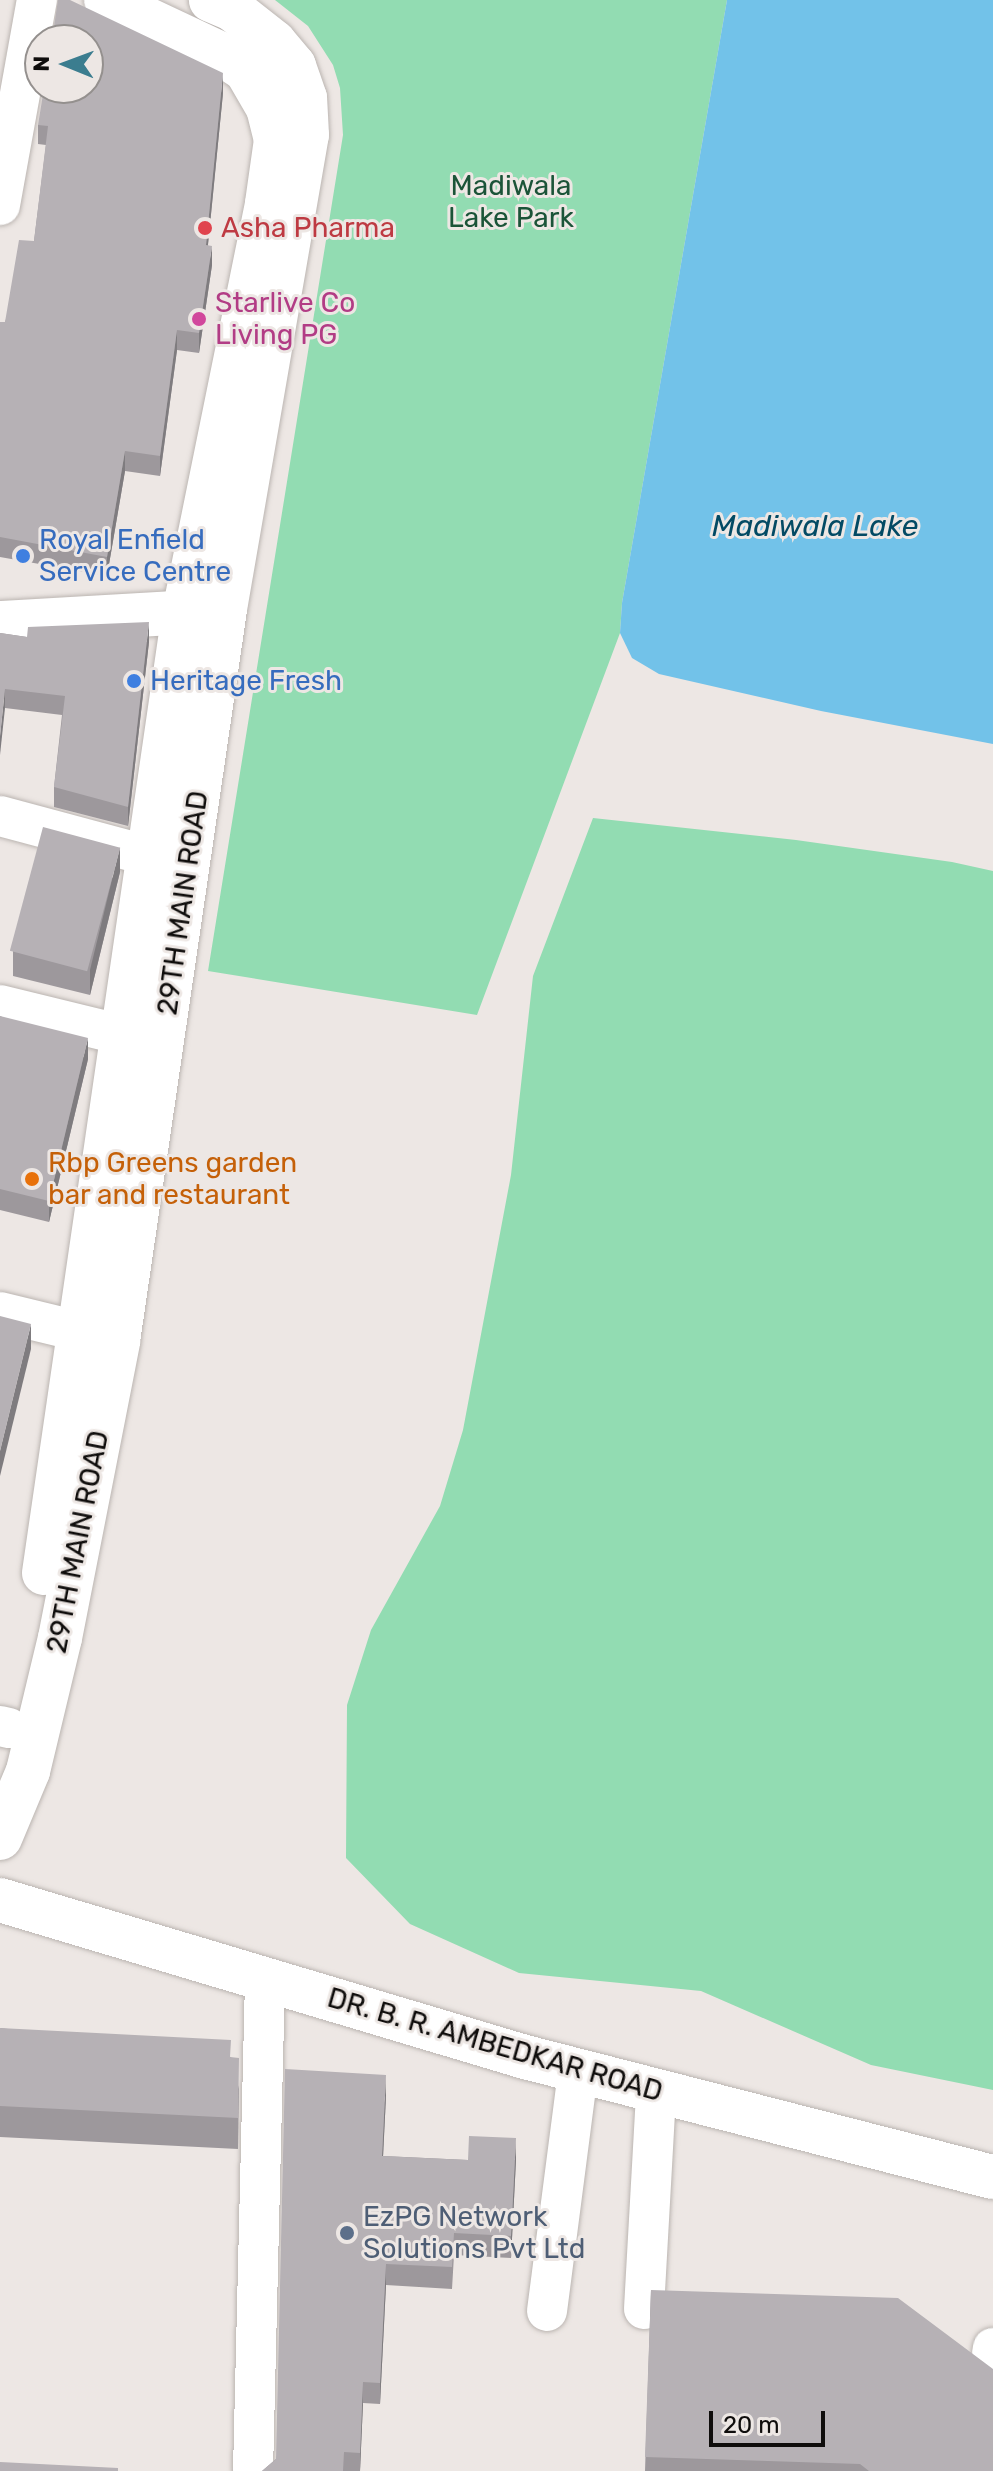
<!DOCTYPE html>
<style>
body{margin:0}
#map{position:relative;width:993px;height:2471px;overflow:hidden;background:#ede7e4;font-family:Rubik,sans-serif}
div>[style]{position:absolute}
.green>*{inset:0;background:#92dcb2}
.water>*{inset:0;background:#72c2e9}
.roads{filter:drop-shadow(0 0 2px #bbb5b1) drop-shadow(0 0 2px #bbb5b1)}
.minor>*{height:40px;margin:-20px;padding:0 20px;transform-origin:20px;border-radius:20px;background:#fff}
.tertiary>*{height:44px;margin:-22px;padding:0 22px;transform-origin:22px;border-radius:22px;background:#fff}
.secondary>*{height:44px;margin:-22px;padding:0 22px;transform-origin:22px;border-radius:22px;background:#fff}
.wall>*{inset:0;background:#9d989c}
.shaded-wall>*{inset:0;background:#7f7c7f}
.building>*{inset:0;background:#b6b1b5;transform-origin:0 0}
.dots>*{width:22px;height:22px;translate:-50% -50%;box-sizing:border-box;border:4px solid #ede7e4;border-radius:50%}
span{translate:-50% -50%;white-space:nowrap;text-align:center;line-height:1.15;-webkit-text-stroke:6px #ede7e4;paint-order:stroke}
.park-label{font-size:28px;color:#1b5438}
.health-label{font-size:28px;color:#be3a42}
.left{translate:0 -50%;text-align:left}
.hotel-label{font-size:28px;color:#b23c85}
.shop-label{font-size:28px;color:#366cbe}
.street-label{font-size:28px;color:#0f0d0c}
.food-label{font-size:28px;color:#c56008}
.service-label{font-size:28px;color:#4e5e75}
.water-label{font-size:30px;color:#034a64;font-style:italic}
.north{position:absolute;left:24px;top:24px;width:80px;height:80px;box-sizing:border-box;background:#ede7e4;border:2px solid #94908e;border-radius:50%;rotate:271deg;font-size:22px;font-weight:700;line-height:32px;text-align:center;color:#0f0d0c}
.north::after{content:'';display:block;margin:auto;width:28px;height:36px;background:#3b7d8f;clip-path:polygon(50% 0,100% 100%,50% 72%,0 100%)}
.scale{position:absolute;left:709px;top:2411px;width:116px;height:36px;box-sizing:border-box;border:4px solid #0f0d0c;border-top:0;padding-left:10px;font-size:24px;line-height:28px;white-space:nowrap;color:#0f0d0c;-webkit-text-stroke:6px #ede7e4;paint-order:stroke}
</style>
<div id="map">
<div class="green">
<div style="clip-path:polygon(275px 0,727px 0,622px 603px,620px 633px,477px 1015px,208px 971px,343px 135px,340px 88px,333px 65px,308px 26px)"></div>
<div style="clip-path:polygon(593px 818px,796px 840px,952px 862px,993px 871px,993px 2090px,871px 2065px,701px 1991px,519px 1973px,410px 1924px,346px 1858px,347px 1705px,371px 1630px,440px 1506px,463px 1430px,511px 1175px,533px 976px)"></div>
</div>
<div class="water">
<div style="clip-path:polygon(727px 0,993px 0,993px 744px,821px 711px,659px 674px,632px 658px,620px 633px,622px 603px)"></div>
</div>
<div class="roads">
<div class="minor">
<div style="left:0;top:205px;width:208px;rotate:-79.8deg"></div>
<div style="left:0;top:816px;width:154px;rotate:15deg"></div>
<div style="left:0;top:1005px;width:127px;rotate:13.7deg"></div>
<div style="left:0;top:1312px;width:80px;rotate:13.7deg"></div>
<div style="left:0;top:1726px;width:9px;rotate:13deg"></div>
<div style="left:644px;top:2309px;width:217px;rotate:-86.8deg"></div>
<div style="left:547px;top:2311px;width:242px;rotate:-82.6deg"></div>
<div style="left:992px;top:2354px;width:6px;rotate:-81deg"></div>
<div style="left:253px;top:2471px;width:492px;rotate:-88.6deg"></div>
</div>
<div class="tertiary">
<div style="left:0;top:623px;width:223px;rotate:-3.3deg"></div>
<div style="left:0;top:1900px;width:548px;rotate:16.65deg"></div>
<div style="left:525px;top:2057px;width:483px;rotate:14.4deg"></div>
</div>
<div class="secondary">
<div style="left:44px;top:1573px;width:971px;rotate:-81.71deg"></div>
<div style="left:184px;top:612px;width:417px;rotate:-78.5deg"></div>
<div style="left:267px;top:203px;width:64px;rotate:-81.9deg"></div>
<div style="left:276px;top:140px;width:33px;rotate:-104deg"></div>
<div style="left:268px;top:108px;width:44px;rotate:-120.1deg"></div>
<div style="left:246px;top:70px;width:30px;rotate:-147deg"></div>
<div style="left:221px;top:54px;width:127px;rotate:-154.8deg"></div>
<div style="left:0;top:1838px;width:73px;rotate:-67.3deg"></div>
<div style="left:28px;top:1771px;width:137px;rotate:-76.5deg"></div>
<div style="left:60px;top:1638px;width:303px;rotate:-78.9deg"></div>
<div style="left:118px;top:1341px;width:740px;rotate:-81.68deg"></div>
<div style="left:225px;top:609px;width:481px;rotate:-80.2deg"></div>
<div style="left:307px;top:135px;width:37px;rotate:-93deg"></div>
<div style="left:305px;top:98px;width:34px;rotate:-109deg"></div>
<div style="left:294px;top:66px;width:31px;rotate:-130deg"></div>
<div style="left:274px;top:42px;width:53px;rotate:-141.8deg"></div>
<div style="left:232px;top:9px;width:23px;rotate:-157deg"></div>
</div>
</div>
<div class="wall">
<div style="clip-path:polygon(223px 93px,208px 245px,212px 265px,199px 353px,177px 350px,160px 476px,125px 471px,107px 576px,0 557px,0 322px,5px 322px,34px 241px,46px 145px,38px 144px,38px 125px)"></div>
<div style="clip-path:polygon(0 633px,27px 637px,149px 642px,128px 826px,54px 807px,54px 787px,62px 715px,5px 708px)"></div>
<div style="clip-path:polygon(120px 872px,90px 995px,13px 976px,13px 951px)"></div>
<div style="clip-path:polygon(0 1016px,88px 1059px,49px 1222px,0 1210px)"></div>
<div style="clip-path:polygon(0 2028px,231px 2057px,239px 2089px,238px 2149px,0 2137px)"></div>
<div style="clip-path:polygon(386px 2096px,383px 2156px,468px 2160px,516px 2160px,511px 2258px,454px 2255px,452px 2289px,386px 2285px,380px 2404px,363px 2403px,360px 2471px,262px 2471px,276px 2459px)"></div>
<div style="clip-path:polygon(651px 2290px,993px 2471px,645px 2471px)"></div>
</div>
<div class="shaded-wall">
<div style="clip-path:polygon(223px 73px,223px 93px,206px 264px,206px 245px)"></div>
<div style="clip-path:polygon(212px 246px,212px 265px,199px 353px,199px 333px)"></div>
<div style="clip-path:polygon(177px 330px,177px 350px,160px 476px,160px 456px)"></div>
<div style="clip-path:polygon(125px 451px,125px 471px,107px 576px,107px 557px)"></div>
<div style="clip-path:polygon(149px 622px,149px 642px,128px 826px,128px 807px)"></div>
<div style="clip-path:polygon(5px 689px,5px 708px,0 755px,0 736px)"></div>
<div style="clip-path:polygon(120px 847px,120px 872px,90px 995px,90px 970px)"></div>
<div style="clip-path:polygon(88px 1038px,88px 1059px,49px 1222px,49px 1201px)"></div>
<div style="clip-path:polygon(31px 1324px,31px 1349px,0 1476px,0 1451px)"></div>
<div style="clip-path:polygon(386px 2075px,386px 2096px,382px 2178px,382px 2156px)"></div>
<div style="clip-path:polygon(516px 2138px,516px 2160px,511px 2258px,511px 2236px)"></div>
<div style="clip-path:polygon(386px 2264px,386px 2285px,380px 2404px,380px 2383px)"></div>
<div style="clip-path:polygon(363px 2382px,363px 2403px,360px 2471px,360px 2453px)"></div>
</div>
<div class="building">
<div style="clip-path:polygon(58px 0,70px 0,223px 73px,206px 245px,212px 246px,199px 333px,177px 330px,160px 456px,125px 451px,107px 557px,0 537px,0 322px,5px 322px,19px 240px,34px 241px,48px 126px,38px 125px,44px 88px,88px 88px,88px 40px,52px 40px)"></div>
<div style="clip-path:polygon(149px 622px,128px 807px,54px 787px,65px 696px,5px 689px,0 736px,0 633px,27px 637px,28px 627px)"></div>
<div style="left:43px;top:827px;width:80px;height:128px;rotate:15deg"></div>
<div style="clip-path:polygon(0 1016px,88px 1038px,49px 1201px,0 1189px)"></div>
<div style="clip-path:polygon(0 1316px,31px 1324px,0 1451px)"></div>
<div style="clip-path:polygon(0 2028px,231px 2040px,230px 2057px,239px 2058px,238px 2118px,0 2106px)"></div>
<div style="clip-path:polygon(285px 2069px,386px 2075px,382px 2156px,468px 2160px,469px 2136px,516px 2138px,511px 2236px,454px 2233px,452px 2267px,386px 2264px,380px 2383px,363px 2382px,360px 2453px,344px 2452px,343px 2471px,262px 2471px,276px 2459px)"></div>
<div style="clip-path:polygon(651px 2290px,898px 2298px,993px 2369px,993px 2471px,869px 2471px,860px 2464px,645px 2457px)"></div>
<div style="clip-path:polygon(0 2462px,118px 2468px,118px 2471px,0 2471px)"></div>
</div>
<div class="dots">
<div style="left:205px;top:228px;background:#e0444e"></div>
<div style="left:199px;top:319px;background:#d1479c"></div>
<div style="left:23px;top:556px;background:#3f7fe0"></div>
<div style="left:134px;top:681px;background:#3f7fe0"></div>
<div style="left:32px;top:1179px;background:#e8710a"></div>
<div style="left:347px;top:2233px;background:#5c6f8a"></div>
</div>
<div class="park-label">
<span style="left:511px;top:202px">Madiwala<br>Lake Park</span>
</div>
<div class="health-label">
<span class="left" style="left:221px;top:228px">Asha Pharma</span>
</div>
<div class="hotel-label">
<span class="left" style="left:215px;top:319px">Starlive Co<br>Living PG</span>
</div>
<div class="shop-label">
<span class="left" style="left:39px;top:556px">Royal Enfield<br>Service Centre</span>
<span class="left" style="left:150px;top:681px">Heritage Fresh</span>
</div>
<div class="street-label">
<span style="left:183px;top:903px;rotate:-82deg">29TH MAIN ROAD</span>
<span style="left:78px;top:1542px;rotate:-79deg">29TH MAIN ROAD</span>
<span style="left:495px;top:2045px;rotate:16deg">DR. B. R. AMBEDKAR ROAD</span>
</div>
<div class="food-label">
<span class="left" style="left:48px;top:1179px">Rbp Greens garden<br>bar and restaurant</span>
</div>
<div class="service-label">
<span class="left" style="left:363px;top:2233px">EzPG Network<br>Solutions Pvt Ltd</span>
</div>
<div class="water-label">
<span style="left:815px;top:526px">Madiwala Lake</span>
</div>
<div class="north">N</div>
<div class="scale">20 m</div>
</div>
